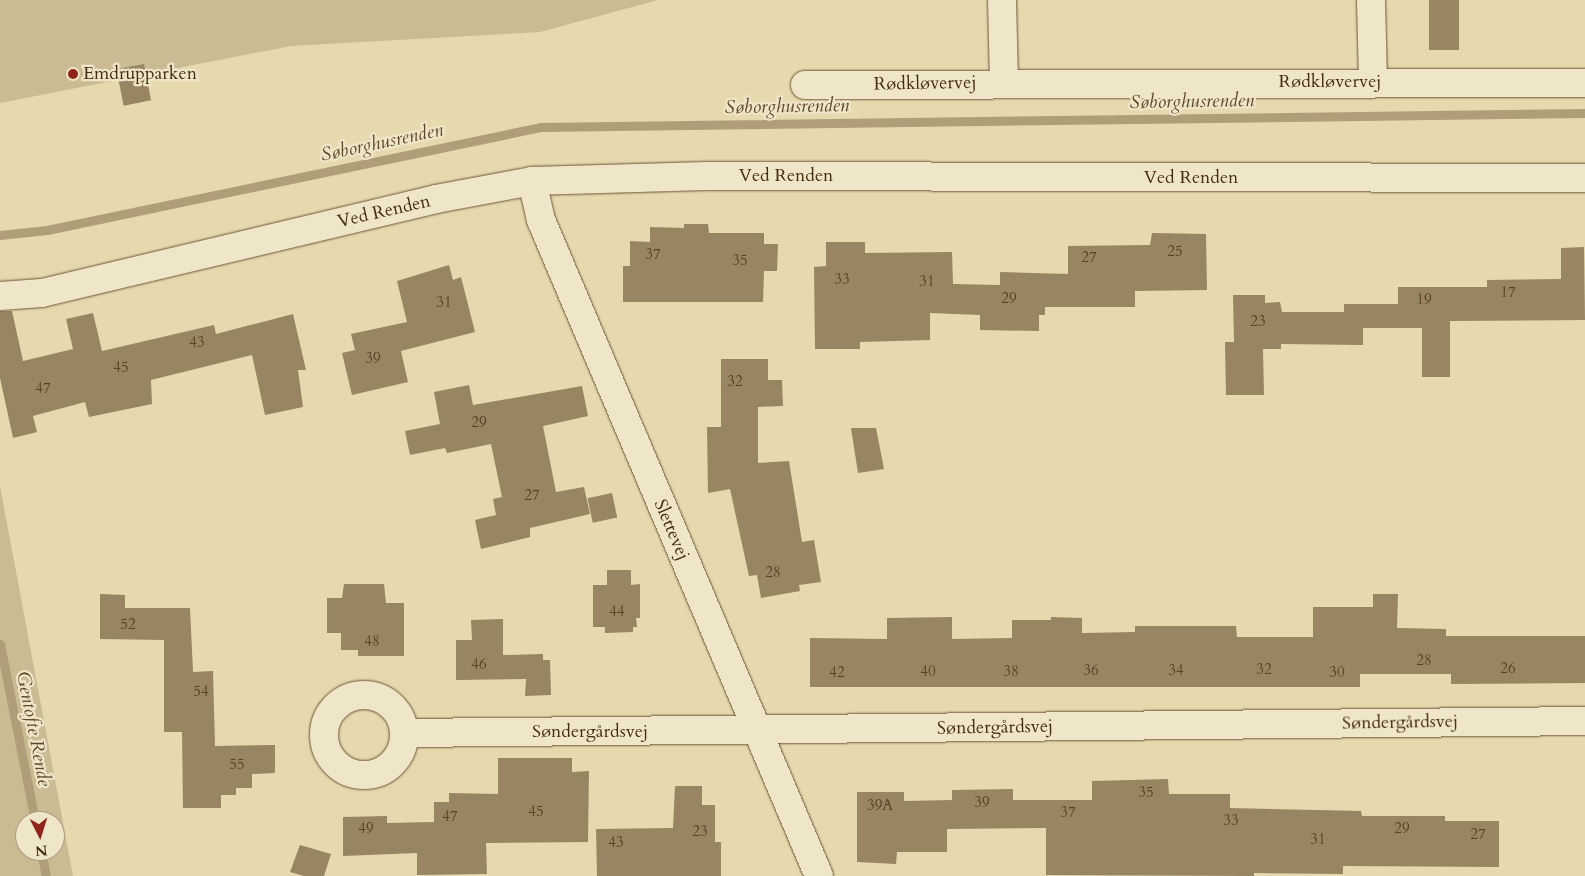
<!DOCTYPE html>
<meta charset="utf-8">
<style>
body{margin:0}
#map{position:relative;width:1585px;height:876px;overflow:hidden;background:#e6d9ad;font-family:Cardo,serif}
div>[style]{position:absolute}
.green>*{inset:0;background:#cabb92}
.stream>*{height:9px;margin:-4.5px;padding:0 4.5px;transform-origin:4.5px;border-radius:4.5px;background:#af9e77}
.building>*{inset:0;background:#988561;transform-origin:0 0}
.roads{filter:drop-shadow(0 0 1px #6c5636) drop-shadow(0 0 1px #6c5636)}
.minor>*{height:28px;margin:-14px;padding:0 14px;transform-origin:14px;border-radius:14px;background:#efe6ca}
.minor>.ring{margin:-14px;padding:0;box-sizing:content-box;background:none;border:28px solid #efe6ca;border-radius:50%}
.dots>*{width:14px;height:14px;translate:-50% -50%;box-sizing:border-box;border:2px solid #efe6ca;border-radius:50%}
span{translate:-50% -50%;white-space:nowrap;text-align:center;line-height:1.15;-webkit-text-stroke:4.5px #efe6ca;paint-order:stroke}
.number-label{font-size:15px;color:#584223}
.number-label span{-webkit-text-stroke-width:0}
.poi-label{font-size:18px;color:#432b0e}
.left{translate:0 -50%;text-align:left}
.street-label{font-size:18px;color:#432b0e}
.water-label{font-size:19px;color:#5e4828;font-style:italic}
.north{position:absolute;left:15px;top:811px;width:50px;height:50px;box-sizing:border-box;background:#efe6ca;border:1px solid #aa9b7f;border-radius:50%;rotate:175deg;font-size:14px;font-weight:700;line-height:20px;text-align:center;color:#432b0e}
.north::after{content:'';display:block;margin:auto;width:18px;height:22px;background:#8f2418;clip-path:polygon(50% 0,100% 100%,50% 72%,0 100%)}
</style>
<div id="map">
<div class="green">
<div style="clip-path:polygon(0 0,658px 0,540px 32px,291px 46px,0 103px)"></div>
<div style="clip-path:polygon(evenodd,0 486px,73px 876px,0 876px,0 486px,25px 821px,55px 821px,55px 851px,25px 851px,25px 821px)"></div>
</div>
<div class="stream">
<div style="left:0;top:235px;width:47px;rotate:-6.1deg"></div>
<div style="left:47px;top:230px;width:505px;rotate:-11.78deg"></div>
<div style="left:541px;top:127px;width:1044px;rotate:-0.77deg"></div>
<div style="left:0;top:644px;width:180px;rotate:78.8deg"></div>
<div style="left:41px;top:851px;width:25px;rotate:79deg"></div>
</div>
<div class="building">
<div style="left:1429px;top:0;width:30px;height:50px"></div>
<div style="left:144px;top:64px;width:37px;height:28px;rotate:79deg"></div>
<div style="clip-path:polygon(684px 224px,708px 224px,709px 233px,764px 233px,764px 244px,778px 244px,777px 271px,764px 271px,763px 302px,623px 302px,623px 266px,630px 266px,630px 241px,650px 242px,650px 227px,684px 228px)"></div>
<div style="clip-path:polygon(1152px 233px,1206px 234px,1207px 290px,1135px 291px,1135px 307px,1045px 307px,1045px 315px,1039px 315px,1039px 331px,980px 330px,980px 315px,930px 313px,930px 340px,860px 342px,860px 349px,815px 349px,814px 267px,826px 266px,826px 242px,865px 242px,865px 253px,952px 252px,953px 284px,1000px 285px,1000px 272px,1068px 274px,1068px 246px,1150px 245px)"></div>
<div style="clip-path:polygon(1584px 247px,1585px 320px,1450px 321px,1450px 377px,1422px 377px,1422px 328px,1363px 328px,1363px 345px,1281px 344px,1281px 349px,1263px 349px,1264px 395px,1226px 395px,1225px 342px,1234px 342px,1233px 295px,1265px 295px,1265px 303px,1280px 302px,1282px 312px,1344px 312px,1344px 304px,1398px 304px,1398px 287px,1487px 287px,1487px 280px,1561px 279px,1561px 248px)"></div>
<div style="clip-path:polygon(449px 265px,453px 280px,461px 277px,475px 332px,401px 351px,408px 382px,352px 395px,342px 353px,355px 350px,351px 334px,407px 322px,397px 281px)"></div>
<div style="clip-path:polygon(0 311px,12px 311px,23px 361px,73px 349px,66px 319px,93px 313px,102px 351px,214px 325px,216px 334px,293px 314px,306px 370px,298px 370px,303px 407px,265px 415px,252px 355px,151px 380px,152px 404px,89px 417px,85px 402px,33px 416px,37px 432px,13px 438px,0 378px)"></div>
<div style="clip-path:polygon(721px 359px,768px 359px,768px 380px,782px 380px,783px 406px,758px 407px,758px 463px,789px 461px,802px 542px,814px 540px,821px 582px,799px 585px,800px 591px,761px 598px,757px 575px,749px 576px,730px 489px,708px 493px,707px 427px,721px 427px)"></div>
<div style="clip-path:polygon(469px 385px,473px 405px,582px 386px,588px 416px,543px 426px,556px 492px,584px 487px,590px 514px,530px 528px,530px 537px,481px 549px,475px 520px,496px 515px,493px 499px,502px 497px,491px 444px,447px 453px,445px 448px,410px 455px,405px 431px,440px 424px,434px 392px)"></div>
<div style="clip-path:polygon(851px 428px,876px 428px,884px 469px,858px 473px)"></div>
<div style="left:612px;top:493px;width:25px;height:25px;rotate:78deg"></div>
<div style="clip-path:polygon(607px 570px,631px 570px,631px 585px,640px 584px,640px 618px,636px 618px,637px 627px,633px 627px,633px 632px,605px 633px,605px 627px,593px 627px,593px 585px,607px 585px)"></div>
<div style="clip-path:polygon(344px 584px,384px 584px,386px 603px,404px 603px,404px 656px,358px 656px,358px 650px,341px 650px,341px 633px,327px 633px,327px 598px,342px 598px)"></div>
<div style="clip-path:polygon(100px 594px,125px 595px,125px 608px,190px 608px,193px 672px,213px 671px,215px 746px,275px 745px,275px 773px,252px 774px,252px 788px,236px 788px,236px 795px,221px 795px,221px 808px,183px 808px,182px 732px,164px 732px,164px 640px,100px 639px)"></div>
<div style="clip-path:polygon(1373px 594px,1398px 594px,1397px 628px,1446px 629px,1446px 636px,1585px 636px,1585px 683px,1451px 684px,1451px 674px,1360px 674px,1360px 687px,810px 687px,810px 638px,887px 639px,887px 618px,952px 617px,952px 639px,1012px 638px,1012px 620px,1051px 620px,1051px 617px,1082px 618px,1082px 633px,1135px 632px,1135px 626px,1236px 626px,1237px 637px,1313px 637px,1313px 607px,1373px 607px)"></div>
<div style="clip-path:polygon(503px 619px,503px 655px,543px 654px,543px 660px,550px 660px,551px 695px,525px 696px,526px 679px,456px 680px,456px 640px,472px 640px,471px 620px)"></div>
<div style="clip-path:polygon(498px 758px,572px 758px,572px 772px,589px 771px,588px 842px,486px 843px,487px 874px,417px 875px,417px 853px,343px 856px,343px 817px,387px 816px,387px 823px,434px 822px,434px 802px,449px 802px,449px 793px,498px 794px)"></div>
<div style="clip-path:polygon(1168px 779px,1169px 794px,1230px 794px,1230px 808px,1361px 811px,1362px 816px,1445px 816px,1445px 821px,1499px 821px,1499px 867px,1343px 866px,1343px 874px,1254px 873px,1254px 876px,1046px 875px,1046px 828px,947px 829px,947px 852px,897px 852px,896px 864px,857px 862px,857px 792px,904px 792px,904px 801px,952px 800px,952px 790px,1013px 789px,1013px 800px,1092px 800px,1092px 781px)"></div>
<div style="clip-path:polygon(675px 786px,702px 786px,702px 805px,715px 805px,715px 842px,721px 842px,721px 876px,597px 876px,596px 829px,673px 828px)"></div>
<div style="clip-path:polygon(300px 845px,331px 854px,324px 876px,304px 876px,290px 872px)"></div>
</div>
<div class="roads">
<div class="minor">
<div style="left:1002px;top:0;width:83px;rotate:88.6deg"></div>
<div style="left:1371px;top:0;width:82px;rotate:88.6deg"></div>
<div style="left:805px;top:85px;width:780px;rotate:-0.15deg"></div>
<div style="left:532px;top:181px;width:40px;rotate:77deg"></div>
<div style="left:541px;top:220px;width:712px;rotate:67.03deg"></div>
<div style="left:0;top:296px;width:42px;rotate:-4.1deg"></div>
<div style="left:42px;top:293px;width:405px;rotate:-13.4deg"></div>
<div style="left:436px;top:199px;width:98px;rotate:-10.6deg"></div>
<div style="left:532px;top:181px;width:175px;rotate:-1.6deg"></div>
<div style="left:707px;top:176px;width:878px;rotate:0.13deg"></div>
<div class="ring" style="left:324px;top:695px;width:52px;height:52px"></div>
<div style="left:404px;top:733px;width:1181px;rotate:-0.58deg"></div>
</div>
</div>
<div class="dots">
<div style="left:73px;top:74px;background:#8f2418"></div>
</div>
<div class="number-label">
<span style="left:1175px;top:252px">25</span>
<span style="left:653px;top:255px">37</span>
<span style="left:1089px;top:258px">27</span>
<span style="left:740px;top:261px">35</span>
<span style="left:842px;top:280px">33</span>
<span style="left:927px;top:282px">31</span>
<span style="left:1508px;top:293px">17</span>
<span style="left:1009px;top:299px">29</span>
<span style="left:1424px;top:300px">19</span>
<span style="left:444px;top:303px">31</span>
<span style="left:1258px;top:322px">23</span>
<span style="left:197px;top:343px">43</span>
<span style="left:373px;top:359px">39</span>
<span style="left:121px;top:368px">45</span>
<span style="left:735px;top:382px">32</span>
<span style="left:43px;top:389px">47</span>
<span style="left:479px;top:423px">29</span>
<span style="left:532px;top:496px">27</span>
<span style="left:773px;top:573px">28</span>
<span style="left:617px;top:612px">44</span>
<span style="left:128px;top:625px">52</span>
<span style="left:372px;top:642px">48</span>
<span style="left:1424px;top:661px">28</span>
<span style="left:479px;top:665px">46</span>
<span style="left:1508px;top:669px">26</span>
<span style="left:1264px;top:670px">32</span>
<span style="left:1091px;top:671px">36</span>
<span style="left:1176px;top:671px">34</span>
<span style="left:928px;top:672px">40</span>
<span style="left:1011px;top:672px">38</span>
<span style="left:837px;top:673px">42</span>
<span style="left:1337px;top:673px">30</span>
<span style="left:201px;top:692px">54</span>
<span style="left:237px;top:765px">55</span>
<span style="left:1146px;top:793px">35</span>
<span style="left:982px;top:803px">39</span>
<span style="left:880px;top:806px">39A</span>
<span style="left:536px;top:812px">45</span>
<span style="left:1068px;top:813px">37</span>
<span style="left:450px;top:817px">47</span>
<span style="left:1231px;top:821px">33</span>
<span style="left:366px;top:829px">49</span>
<span style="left:1402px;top:829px">29</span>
<span style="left:700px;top:832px">23</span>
<span style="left:1478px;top:835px">27</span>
<span style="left:1318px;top:840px">31</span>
<span style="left:616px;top:843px">43</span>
</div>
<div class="poi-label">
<span class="left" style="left:83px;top:74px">Emdrupparken</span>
</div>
<div class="street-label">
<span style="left:1330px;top:82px">Rødkløvervej</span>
<span style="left:925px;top:84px;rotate:-1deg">Rødkløvervej</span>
<span style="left:786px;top:176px">Ved Renden</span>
<span style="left:1191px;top:178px">Ved Renden</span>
<span style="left:384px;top:212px;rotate:-13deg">Ved Renden</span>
<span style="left:671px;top:530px;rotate:67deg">Slettevej</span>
<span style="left:1400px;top:723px;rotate:-1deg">Søndergårdsvej</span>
<span style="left:995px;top:728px;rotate:-1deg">Søndergårdsvej</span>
<span style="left:590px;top:732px">Søndergårdsvej</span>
</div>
<div class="water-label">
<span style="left:1192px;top:102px;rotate:-1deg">Søborghusrenden</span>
<span style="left:787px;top:107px;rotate:-1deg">Søborghusrenden</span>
<span style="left:382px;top:143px;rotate:-12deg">Søborghusrenden</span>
<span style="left:33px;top:729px;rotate:79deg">Gentofte Rende</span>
</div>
<div class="north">N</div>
</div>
